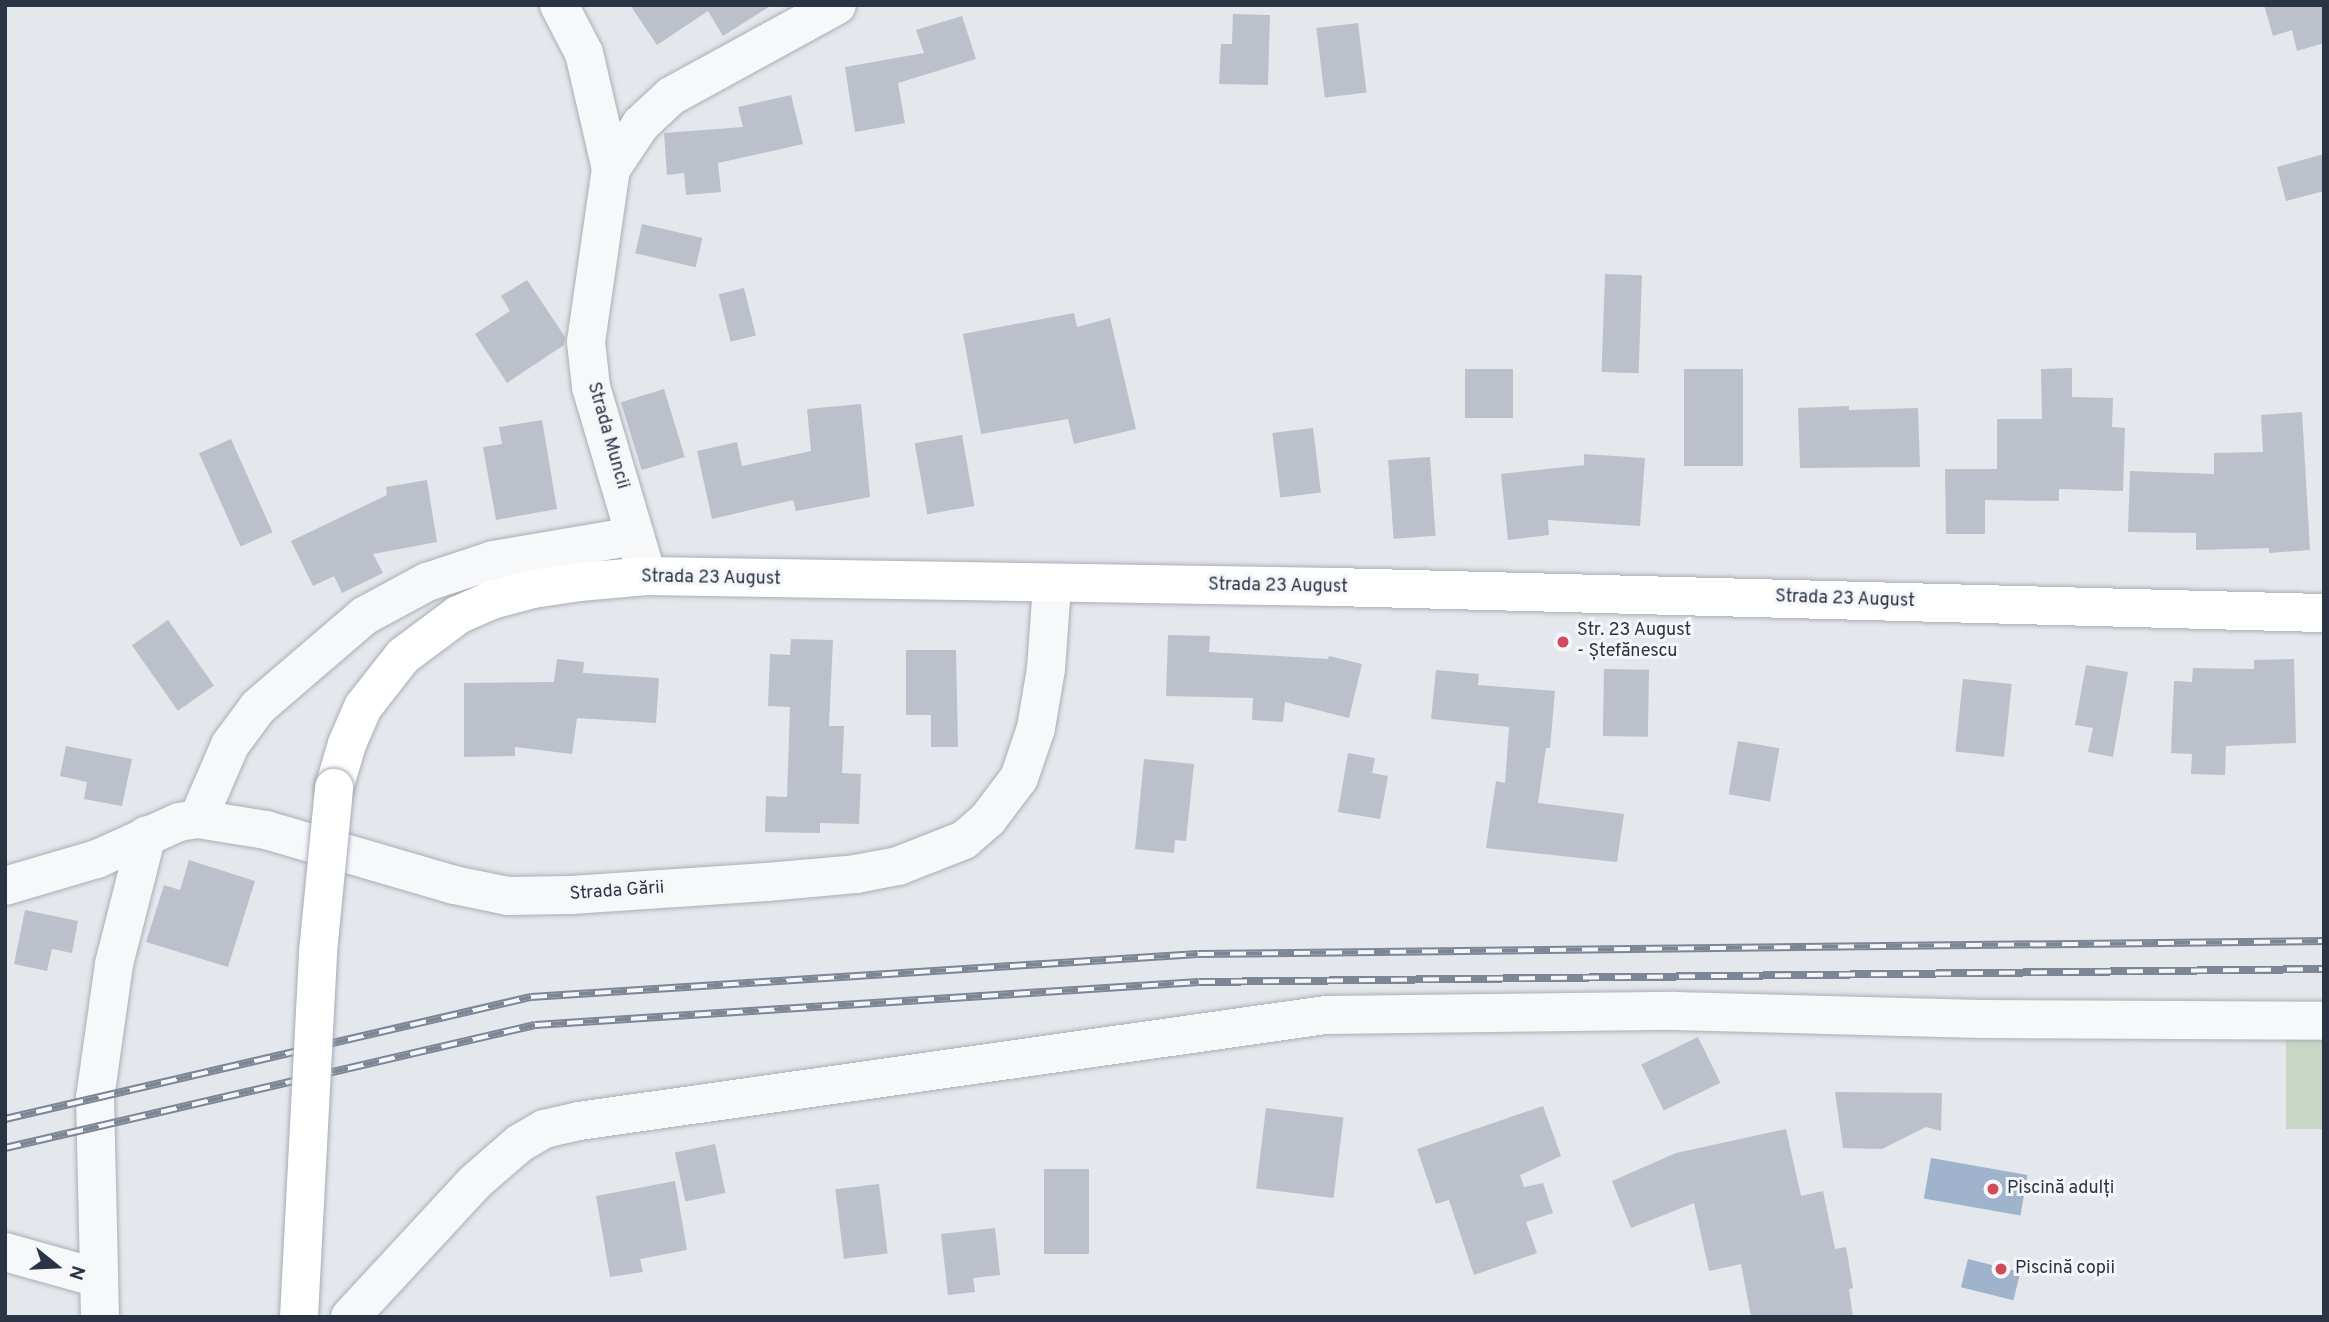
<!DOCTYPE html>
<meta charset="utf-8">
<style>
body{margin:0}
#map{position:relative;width:2329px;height:1322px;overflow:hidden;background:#e4e7ec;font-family:Overpass,sans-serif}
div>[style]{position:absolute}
.green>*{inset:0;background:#c9d6c5;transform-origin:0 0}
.water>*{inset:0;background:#9fb4cc;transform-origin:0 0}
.building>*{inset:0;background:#bbc0ca;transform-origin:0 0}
.roads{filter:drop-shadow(0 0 2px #a9aeb7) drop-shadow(0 0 2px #a9aeb7)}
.minor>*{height:38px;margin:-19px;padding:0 19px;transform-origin:19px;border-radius:19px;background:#f7f8fa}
.major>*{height:38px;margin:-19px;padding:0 19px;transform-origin:19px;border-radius:19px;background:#fff}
.rail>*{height:8px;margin-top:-4px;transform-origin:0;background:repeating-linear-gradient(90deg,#f4f6f9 0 16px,#7d8696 0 32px);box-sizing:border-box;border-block:2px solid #7d8696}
.bridges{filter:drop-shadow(0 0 2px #a3abb8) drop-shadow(0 0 2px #a3abb8)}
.major-bridge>*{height:38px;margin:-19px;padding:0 19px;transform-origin:19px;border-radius:19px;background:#fff}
.dots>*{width:19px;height:19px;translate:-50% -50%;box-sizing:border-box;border:4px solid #f4f6f9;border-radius:50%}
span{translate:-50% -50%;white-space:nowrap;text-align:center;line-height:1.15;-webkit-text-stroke:6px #f4f6f9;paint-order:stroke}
.street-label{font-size:18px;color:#2b3445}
.poi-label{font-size:18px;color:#2b3445}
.left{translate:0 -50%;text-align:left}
.frame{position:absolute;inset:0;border:7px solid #2b3445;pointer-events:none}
.north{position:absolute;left:21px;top:1231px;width:70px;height:70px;-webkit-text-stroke:5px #f4f6f9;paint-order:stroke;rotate:108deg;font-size:19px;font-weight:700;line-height:28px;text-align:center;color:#2b3445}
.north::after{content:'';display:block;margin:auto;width:24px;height:32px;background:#2b3445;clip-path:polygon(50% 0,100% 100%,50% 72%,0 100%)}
</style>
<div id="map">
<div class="green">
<div style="left:2286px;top:1039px;width:38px;height:90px"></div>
</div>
<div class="water">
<div style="left:1931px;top:1158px;width:98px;height:41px;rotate:10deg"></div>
<div style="left:1968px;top:1259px;width:54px;height:29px;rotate:14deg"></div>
</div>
<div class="building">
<div style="clip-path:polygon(630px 5px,772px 5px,723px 36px,708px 11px,657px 45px)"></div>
<div style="clip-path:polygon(2264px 5px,2324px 5px,2324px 43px,2297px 51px,2292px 30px,2273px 36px)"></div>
<div style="clip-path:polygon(1233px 14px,1270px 15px,1268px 85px,1219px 84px,1221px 44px,1232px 44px)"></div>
<div style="clip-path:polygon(962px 16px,976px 59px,898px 83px,905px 123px,855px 132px,845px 67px,924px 53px,916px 30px)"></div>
<div style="left:1358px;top:23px;width:70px;height:42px;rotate:83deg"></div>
<div style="clip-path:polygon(791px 95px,803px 144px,718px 163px,721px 192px,686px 195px,684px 173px,667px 175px,664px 133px,743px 127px,738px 107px)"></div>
<div style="clip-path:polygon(2324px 154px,2324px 191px,2286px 201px,2277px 167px)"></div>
<div style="left:642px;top:224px;width:62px;height:30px;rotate:13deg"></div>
<div style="left:1605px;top:274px;width:37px;height:98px;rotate:2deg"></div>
<div style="clip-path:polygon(527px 280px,565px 337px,564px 345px,507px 383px,475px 334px,510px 311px,501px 296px)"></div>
<div style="left:744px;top:288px;width:49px;height:26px;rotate:76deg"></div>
<div style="clip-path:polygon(1074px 313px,1077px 327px,1110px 318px,1136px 429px,1074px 444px,1068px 419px,981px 434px,963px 334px)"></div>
<div style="clip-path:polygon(2072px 368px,2072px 397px,2113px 398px,2112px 427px,2125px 428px,2123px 491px,2059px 489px,2059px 501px,1985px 500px,1985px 534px,1946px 534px,1945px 469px,1997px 469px,1997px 419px,2042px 419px,2041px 369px)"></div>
<div style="left:1513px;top:369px;width:49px;height:48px;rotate:90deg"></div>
<div style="left:1684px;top:369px;width:59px;height:97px"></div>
<div style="left:664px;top:389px;width:71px;height:45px;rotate:73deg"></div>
<div style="clip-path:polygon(861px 404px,870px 497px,796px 511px,793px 500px,712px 519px,697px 451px,737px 442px,742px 466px,811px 451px,807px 409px)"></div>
<div style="clip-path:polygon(1849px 406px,1849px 410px,1918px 408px,1920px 467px,1800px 468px,1798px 408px)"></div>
<div style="clip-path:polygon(2302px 412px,2310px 550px,2269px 553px,2269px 548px,2196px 550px,2196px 533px,2128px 532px,2130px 471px,2214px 474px,2214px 453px,2263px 452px,2261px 415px)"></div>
<div style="clip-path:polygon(542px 420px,557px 509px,496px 520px,483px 447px,502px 444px,499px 427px)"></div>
<div style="left:1313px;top:428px;width:65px;height:41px;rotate:83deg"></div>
<div style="left:962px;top:435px;width:72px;height:48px;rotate:80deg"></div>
<div style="left:231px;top:439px;width:102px;height:35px;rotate:66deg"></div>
<div style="clip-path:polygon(1584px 454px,1645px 458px,1640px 526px,1548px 520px,1549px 535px,1508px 540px,1501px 474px,1584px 465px)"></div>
<div style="left:1430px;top:457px;width:79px;height:42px;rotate:86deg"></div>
<div style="clip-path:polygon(427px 480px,437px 542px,373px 554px,383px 573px,342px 593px,334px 576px,313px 586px,291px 541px,387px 495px,386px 487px)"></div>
<div style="left:168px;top:620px;width:80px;height:44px;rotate:55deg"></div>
<div style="clip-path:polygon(1168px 635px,1210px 636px,1209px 652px,1328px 659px,1329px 656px,1362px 664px,1349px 718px,1285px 702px,1283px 722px,1252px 720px,1253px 698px,1166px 696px)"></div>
<div style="clip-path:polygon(791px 639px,833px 640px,829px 726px,844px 726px,842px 773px,861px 774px,859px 824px,820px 823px,820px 833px,765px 832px,766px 796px,787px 797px,790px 707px,768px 706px,770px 654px,790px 655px)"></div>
<div style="clip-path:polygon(906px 650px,956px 650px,958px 747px,931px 747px,931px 715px,906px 715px)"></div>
<div style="clip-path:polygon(557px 659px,584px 662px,583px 673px,659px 678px,656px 723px,577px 718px,572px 754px,515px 747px,515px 756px,464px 757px,464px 683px,554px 682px)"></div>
<div style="clip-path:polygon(2294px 659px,2296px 743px,2226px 746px,2225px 775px,2191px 774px,2192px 754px,2171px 753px,2174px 681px,2192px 682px,2193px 668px,2254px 669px,2254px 660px)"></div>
<div style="clip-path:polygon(2086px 665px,2128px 672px,2113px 757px,2088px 752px,2093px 728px,2075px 725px)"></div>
<div style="left:1604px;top:669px;width:45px;height:67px;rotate:1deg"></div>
<div style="clip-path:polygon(1436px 670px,1479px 674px,1478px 685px,1555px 691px,1550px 748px,1546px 748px,1538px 803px,1624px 814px,1617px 862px,1486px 848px,1496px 781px,1505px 783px,1509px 727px,1431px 719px)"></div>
<div style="left:1963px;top:679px;width:49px;height:73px;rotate:6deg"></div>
<div style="left:1738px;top:741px;width:42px;height:54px;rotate:10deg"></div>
<div style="clip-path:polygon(66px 746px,132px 759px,122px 806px,84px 799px,87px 782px,60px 776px)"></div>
<div style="clip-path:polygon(1348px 753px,1375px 758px,1372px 773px,1388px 776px,1380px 819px,1338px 812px)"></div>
<div style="clip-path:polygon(1144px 759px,1194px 764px,1186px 841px,1175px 840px,1174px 853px,1135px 849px)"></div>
<div style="clip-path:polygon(189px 860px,255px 881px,228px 967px,146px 942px,164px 885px,180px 890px)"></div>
<div style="clip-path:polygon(25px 910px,78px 921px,72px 953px,52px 949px,47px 971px,14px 964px)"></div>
<div style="left:1698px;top:1037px;width:51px;height:63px;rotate:64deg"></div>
<div style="clip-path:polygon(1835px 1092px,1942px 1093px,1941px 1131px,1926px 1127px,1882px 1149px,1843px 1148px)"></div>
<div style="clip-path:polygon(1543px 1106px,1561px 1156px,1520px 1175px,1524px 1187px,1543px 1183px,1553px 1213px,1526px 1222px,1537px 1253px,1474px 1275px,1449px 1200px,1436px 1204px,1417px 1149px)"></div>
<div style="left:1266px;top:1108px;width:78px;height:81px;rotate:7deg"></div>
<div style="clip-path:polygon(1786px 1129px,1801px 1196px,1823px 1191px,1835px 1249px,1846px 1247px,1853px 1288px,1849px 1289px,1853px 1317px,1751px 1317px,1741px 1264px,1709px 1271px,1694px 1203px,1631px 1228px,1612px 1181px,1676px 1153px)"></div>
<div style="left:715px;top:1144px;width:50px;height:41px;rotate:78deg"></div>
<div style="left:1044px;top:1169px;width:45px;height:85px"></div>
<div style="clip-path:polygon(675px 1181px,687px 1250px,640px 1259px,643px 1272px,610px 1277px,596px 1196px)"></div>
<div style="left:879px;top:1184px;width:70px;height:44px;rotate:83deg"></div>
<div style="clip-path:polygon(995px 1228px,1000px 1275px,973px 1278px,975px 1292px,948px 1295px,941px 1234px)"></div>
</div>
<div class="roads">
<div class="minor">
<div style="left:559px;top:5px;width:54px;rotate:62.5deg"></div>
<div style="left:584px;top:53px;width:119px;rotate:76.9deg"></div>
<div style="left:647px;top:576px;width:197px;rotate:-106.5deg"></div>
<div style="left:591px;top:387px;width:45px;rotate:-96.3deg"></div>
<div style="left:586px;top:342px;width:175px;rotate:-81.8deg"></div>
<div style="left:611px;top:169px;width:54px;rotate:-56.3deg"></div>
<div style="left:641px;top:124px;width:41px;rotate:-43deg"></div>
<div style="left:671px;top:96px;width:189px;rotate:-28.7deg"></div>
<div style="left:198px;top:819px;width:81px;rotate:-66.6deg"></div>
<div style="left:230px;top:745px;width:47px;rotate:-53.6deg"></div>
<div style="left:258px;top:707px;width:140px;rotate:-40.6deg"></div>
<div style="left:364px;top:616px;width:72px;rotate:-28.4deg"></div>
<div style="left:427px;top:582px;width:70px;rotate:-18.4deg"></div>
<div style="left:493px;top:560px;width:144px;rotate:-9.6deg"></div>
<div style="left:5px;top:886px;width:96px;rotate:-16.4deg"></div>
<div style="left:97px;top:859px;width:90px;rotate:-24.3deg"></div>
<div style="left:179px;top:822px;width:19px;rotate:-9deg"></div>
<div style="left:198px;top:819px;width:69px;rotate:9.2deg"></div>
<div style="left:266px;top:830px;width:196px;rotate:16.3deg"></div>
<div style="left:454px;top:885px;width:55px;rotate:11.5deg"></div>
<div style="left:508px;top:896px;width:63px;rotate:-0.9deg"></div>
<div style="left:571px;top:895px;width:196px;rotate:-3.8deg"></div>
<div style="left:767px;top:882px;width:89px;rotate:-5.1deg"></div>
<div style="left:856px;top:874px;width:43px;rotate:-10.8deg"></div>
<div style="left:898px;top:866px;width:71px;rotate:-21.5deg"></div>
<div style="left:964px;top:840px;width:32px;rotate:-41deg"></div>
<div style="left:988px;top:819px;width:51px;rotate:-52.9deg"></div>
<div style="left:1019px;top:778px;width:53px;rotate:-71.2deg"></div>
<div style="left:1036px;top:728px;width:60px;rotate:-80.4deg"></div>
<div style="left:1046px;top:669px;width:84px;rotate:-85.9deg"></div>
<div style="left:5px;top:1252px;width:97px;rotate:15.6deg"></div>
<div style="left:100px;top:1317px;width:219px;rotate:-91.3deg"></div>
<div style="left:95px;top:1098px;width:135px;rotate:-81.9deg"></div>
<div style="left:114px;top:964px;width:133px;rotate:-75.7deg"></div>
<div style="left:350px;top:1317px;width:184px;rotate:-47.2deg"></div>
<div style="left:475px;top:1182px;width:60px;rotate:-40.9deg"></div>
<div style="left:520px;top:1143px;width:28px;rotate:-30deg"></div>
<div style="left:544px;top:1129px;width:36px;rotate:-13deg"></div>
<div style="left:579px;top:1121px;width:754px;rotate:-8.08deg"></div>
<div style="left:1326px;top:1015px;width:349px;rotate:-0.7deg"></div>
<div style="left:1675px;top:1011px;width:306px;rotate:1.5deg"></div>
<div style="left:1981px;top:1019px;width:343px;rotate:0.3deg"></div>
</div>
<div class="major">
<div style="left:334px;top:788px;width:46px;rotate:-73.5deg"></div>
<div style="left:347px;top:744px;width:40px;rotate:-66.6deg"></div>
<div style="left:363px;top:707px;width:65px;rotate:-51.9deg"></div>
<div style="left:403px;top:656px;width:69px;rotate:-36.7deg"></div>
<div style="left:458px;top:615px;width:36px;rotate:-24deg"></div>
<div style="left:491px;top:600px;width:43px;rotate:-14.7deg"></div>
<div style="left:533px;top:589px;width:47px;rotate:-8.7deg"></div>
<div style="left:579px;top:582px;width:68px;rotate:-5deg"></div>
<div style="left:647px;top:576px;width:688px;rotate:0.92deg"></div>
<div style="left:1335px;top:587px;width:989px;rotate:1.51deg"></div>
</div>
</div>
<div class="rail">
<div style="left:5px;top:1119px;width:540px;rotate:-13.06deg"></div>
<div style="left:531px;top:997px;width:668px;rotate:-3.69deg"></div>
<div style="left:1198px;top:954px;width:1126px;rotate:-0.66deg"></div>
<div style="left:5px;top:1148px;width:544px;rotate:-13.07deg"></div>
<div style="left:535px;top:1025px;width:665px;rotate:-3.71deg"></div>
<div style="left:1199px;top:982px;width:1125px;rotate:-0.66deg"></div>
</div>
<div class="bridges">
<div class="major-bridge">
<div style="left:299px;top:1317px;width:365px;rotate:-87deg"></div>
<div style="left:318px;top:952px;width:165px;rotate:-84.4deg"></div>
</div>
</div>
<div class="dots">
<div style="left:1563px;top:642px;background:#d1495b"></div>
<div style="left:1993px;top:1189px;background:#d1495b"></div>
<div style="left:2001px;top:1269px;background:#d1495b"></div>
</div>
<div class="street-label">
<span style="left:607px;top:436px;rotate:74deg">Strada Muncii</span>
<span style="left:711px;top:579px;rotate:1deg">Strada 23 August</span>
<span style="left:1278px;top:587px;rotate:1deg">Strada 23 August</span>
<span style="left:1845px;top:600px;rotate:2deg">Strada 23 August</span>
<span style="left:617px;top:892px;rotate:-4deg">Strada Gării</span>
</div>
<div class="poi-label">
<span class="left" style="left:1577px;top:642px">Str. 23 August<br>- Ștefănescu</span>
<span class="left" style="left:2007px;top:1189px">Piscină adulți</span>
<span class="left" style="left:2015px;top:1269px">Piscină copii</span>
</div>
<div class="frame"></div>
<div class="north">N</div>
</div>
